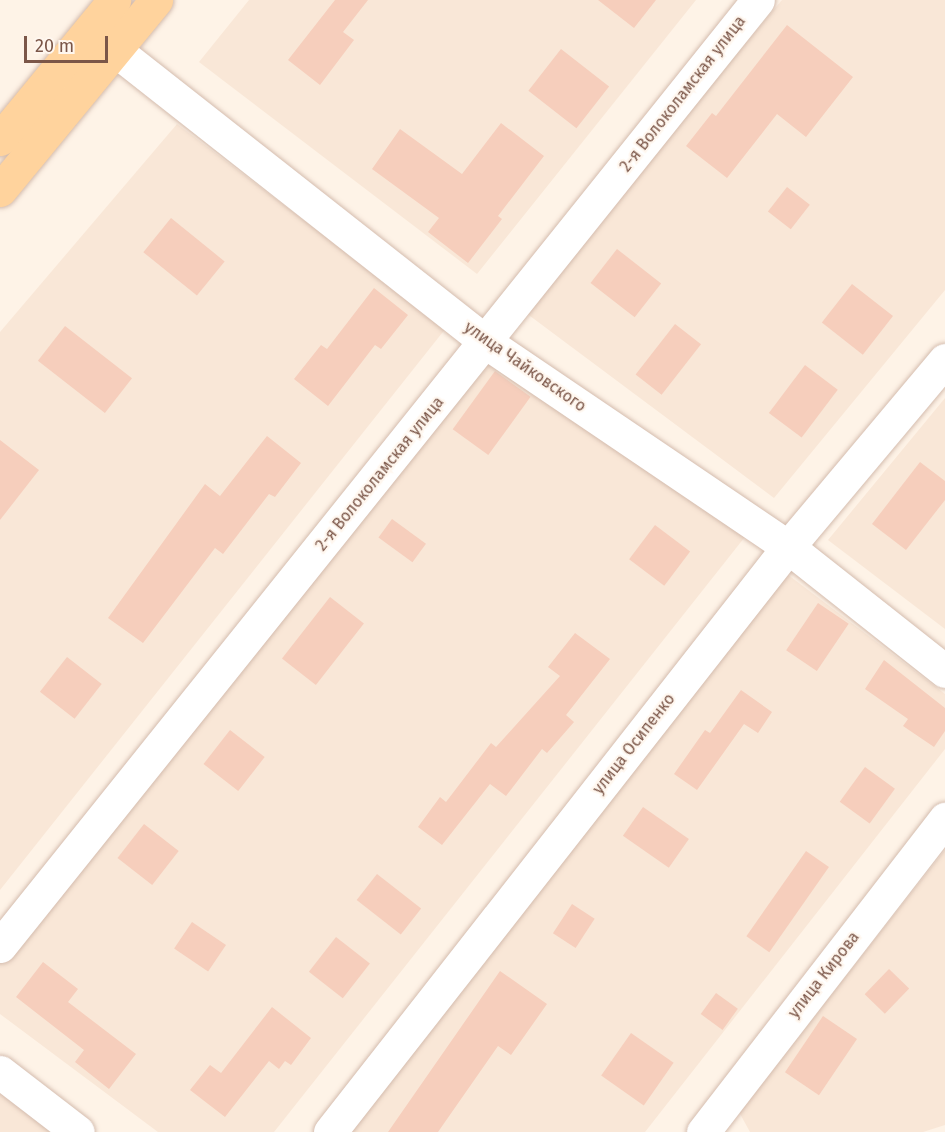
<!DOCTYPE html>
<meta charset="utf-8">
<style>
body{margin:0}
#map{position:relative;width:945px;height:1132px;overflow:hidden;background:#fef3e7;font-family:"Fira Sans",sans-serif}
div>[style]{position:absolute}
.residential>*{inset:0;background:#f9e7d7}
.building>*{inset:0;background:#f6cebc;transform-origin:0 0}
.roads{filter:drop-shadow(0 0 2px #d4bcae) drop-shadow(0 0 2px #d4bcae)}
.minor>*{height:33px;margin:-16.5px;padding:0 16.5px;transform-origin:16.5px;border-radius:16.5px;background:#fff}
.major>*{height:33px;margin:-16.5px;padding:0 16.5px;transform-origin:16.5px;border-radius:16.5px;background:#ffd39d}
span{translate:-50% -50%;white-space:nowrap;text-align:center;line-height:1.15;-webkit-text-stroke:4.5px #fff7ef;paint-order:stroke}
.street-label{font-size:16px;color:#7b5648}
.scale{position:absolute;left:24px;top:36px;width:84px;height:27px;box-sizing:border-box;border:3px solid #7b5648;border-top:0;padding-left:8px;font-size:18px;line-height:21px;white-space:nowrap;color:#7b5648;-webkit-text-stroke:4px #fff7ef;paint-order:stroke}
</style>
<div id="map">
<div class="residential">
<div style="clip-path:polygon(249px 0,696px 0,477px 274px,199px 62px)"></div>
<div style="clip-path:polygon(782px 0,945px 0,945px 290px,774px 498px,522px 310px)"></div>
<div style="clip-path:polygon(177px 124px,446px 328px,0 890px,0 332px)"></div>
<div style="clip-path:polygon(492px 346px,748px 533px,274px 1132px,158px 1132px,0 1014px,0 950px)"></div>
<div style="clip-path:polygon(945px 398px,945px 629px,828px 540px)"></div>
<div style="clip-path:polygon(787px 574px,945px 694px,945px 749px,645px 1132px,334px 1132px)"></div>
<div style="clip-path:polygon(945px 850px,945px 1125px,923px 1132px,750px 1132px,739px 1112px)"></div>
<div style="clip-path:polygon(0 1071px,76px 1132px,0 1132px)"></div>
</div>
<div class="building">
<div style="clip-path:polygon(335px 0,368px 0,343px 32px,354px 40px,320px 85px,288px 60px)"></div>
<div style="clip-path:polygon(598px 0,656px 0,634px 28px)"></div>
<div style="clip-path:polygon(787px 25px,853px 77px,806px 137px,777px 114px,727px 178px,686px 146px,712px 113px,716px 116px)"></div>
<div style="left:561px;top:49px;width:61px;height:53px;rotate:38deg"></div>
<div style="clip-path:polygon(501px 123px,544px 156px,498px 216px,502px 219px,468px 263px,428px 232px,439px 218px,372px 169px,400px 129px,462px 174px)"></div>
<div style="left:787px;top:187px;width:29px;height:31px;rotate:38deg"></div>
<div style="left:171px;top:218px;width:69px;height:44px;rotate:39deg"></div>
<div style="left:617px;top:249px;width:56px;height:43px;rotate:38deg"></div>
<div style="left:852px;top:284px;width:52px;height:49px;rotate:38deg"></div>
<div style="clip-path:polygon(374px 288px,408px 315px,381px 349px,375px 345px,328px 406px,294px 379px,321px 345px,327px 349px)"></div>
<div style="left:675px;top:324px;width:33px;height:64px;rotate:38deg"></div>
<div style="left:65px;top:326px;width:85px;height:44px;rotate:38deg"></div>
<div style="left:805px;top:365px;width:41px;height:60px;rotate:37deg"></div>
<div style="left:495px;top:371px;width:44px;height:72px;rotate:36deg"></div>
<div style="clip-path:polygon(267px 436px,301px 463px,275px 497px,269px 494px,223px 554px,215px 548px,143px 643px,108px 618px,205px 484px,220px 496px)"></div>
<div style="clip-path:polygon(0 440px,39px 470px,0 520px)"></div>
<div style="clip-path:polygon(920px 462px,945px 481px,945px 500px,906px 550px,872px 524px)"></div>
<div style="left:392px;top:519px;width:42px;height:23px;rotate:36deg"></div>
<div style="left:655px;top:525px;width:44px;height:43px;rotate:37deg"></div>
<div style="left:330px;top:597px;width:43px;height:78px;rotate:38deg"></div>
<div style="left:818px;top:603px;width:37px;height:57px;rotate:34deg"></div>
<div style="clip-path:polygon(575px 633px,610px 659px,566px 715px,574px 722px,547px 753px,542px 749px,506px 796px,490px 784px,442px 845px,418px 827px,440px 797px,446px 802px,491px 743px,496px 747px,560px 676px,548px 667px)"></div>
<div style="left:67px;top:657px;width:44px;height:44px;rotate:38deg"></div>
<div style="clip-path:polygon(884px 660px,945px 708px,945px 731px,934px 747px,903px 726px,908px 719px,865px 689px)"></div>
<div style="clip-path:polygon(741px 690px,772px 712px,758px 733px,744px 724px,697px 790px,674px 774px,705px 730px,710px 733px)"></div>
<div style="left:230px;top:730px;width:44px;height:43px;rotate:38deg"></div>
<div style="left:865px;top:767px;width:37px;height:43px;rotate:36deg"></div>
<div style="left:643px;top:807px;width:56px;height:35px;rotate:35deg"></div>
<div style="left:144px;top:824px;width:44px;height:43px;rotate:38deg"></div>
<div style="left:806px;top:851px;width:28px;height:104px;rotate:35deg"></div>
<div style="left:377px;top:874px;width:56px;height:33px;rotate:38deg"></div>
<div style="left:572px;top:904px;width:27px;height:35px;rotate:33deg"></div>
<div style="left:192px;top:922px;width:41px;height:32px;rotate:34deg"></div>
<div style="left:336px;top:937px;width:43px;height:44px;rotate:38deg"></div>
<div style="clip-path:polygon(43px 962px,78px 989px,68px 1002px,136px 1054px,109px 1089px,75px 1062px,84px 1050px,16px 997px)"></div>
<div style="left:889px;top:969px;width:28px;height:35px;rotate:44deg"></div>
<div style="clip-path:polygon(500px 971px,547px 1004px,511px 1055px,498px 1046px,438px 1132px,388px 1132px)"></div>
<div style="left:716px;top:993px;width:27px;height:26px;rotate:36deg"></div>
<div style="clip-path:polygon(272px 1007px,311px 1038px,291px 1065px,285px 1061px,279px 1069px,269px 1061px,225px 1117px,190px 1090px,210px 1065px,221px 1073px)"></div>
<div style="left:823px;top:1016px;width:41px;height:68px;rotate:34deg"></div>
<div style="left:631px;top:1033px;width:52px;height:52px;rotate:35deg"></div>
</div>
<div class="roads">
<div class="minor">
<div style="left:115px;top:50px;width:474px;rotate:38.2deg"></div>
<div style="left:487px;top:343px;width:364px;rotate:34.1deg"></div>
<div style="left:788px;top:547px;width:200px;rotate:38.3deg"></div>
<div style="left:0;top:946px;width:1212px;rotate:-51.3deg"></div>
<div style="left:0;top:1072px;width:98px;rotate:37.6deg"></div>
<div style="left:330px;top:1132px;width:743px;rotate:-51.94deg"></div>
<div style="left:788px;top:547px;width:244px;rotate:-50deg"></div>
<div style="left:703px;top:1132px;width:396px;rotate:-52.3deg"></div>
</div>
<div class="major">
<div style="left:0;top:139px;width:180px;rotate:-50.6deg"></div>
<div style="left:0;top:190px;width:246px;rotate:-50.6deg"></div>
</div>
</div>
<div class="street-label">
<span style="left:683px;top:94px;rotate:-52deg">2-я Волоколамская улица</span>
<span style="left:525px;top:367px;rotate:35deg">улица Чайковского</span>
<span style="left:380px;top:474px;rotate:-51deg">2-я Волоколамская улица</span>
<span style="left:634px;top:744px;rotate:-52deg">улица Осипенко</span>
<span style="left:824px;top:975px;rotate:-52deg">улица Кирова</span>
</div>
<div class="scale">20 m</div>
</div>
